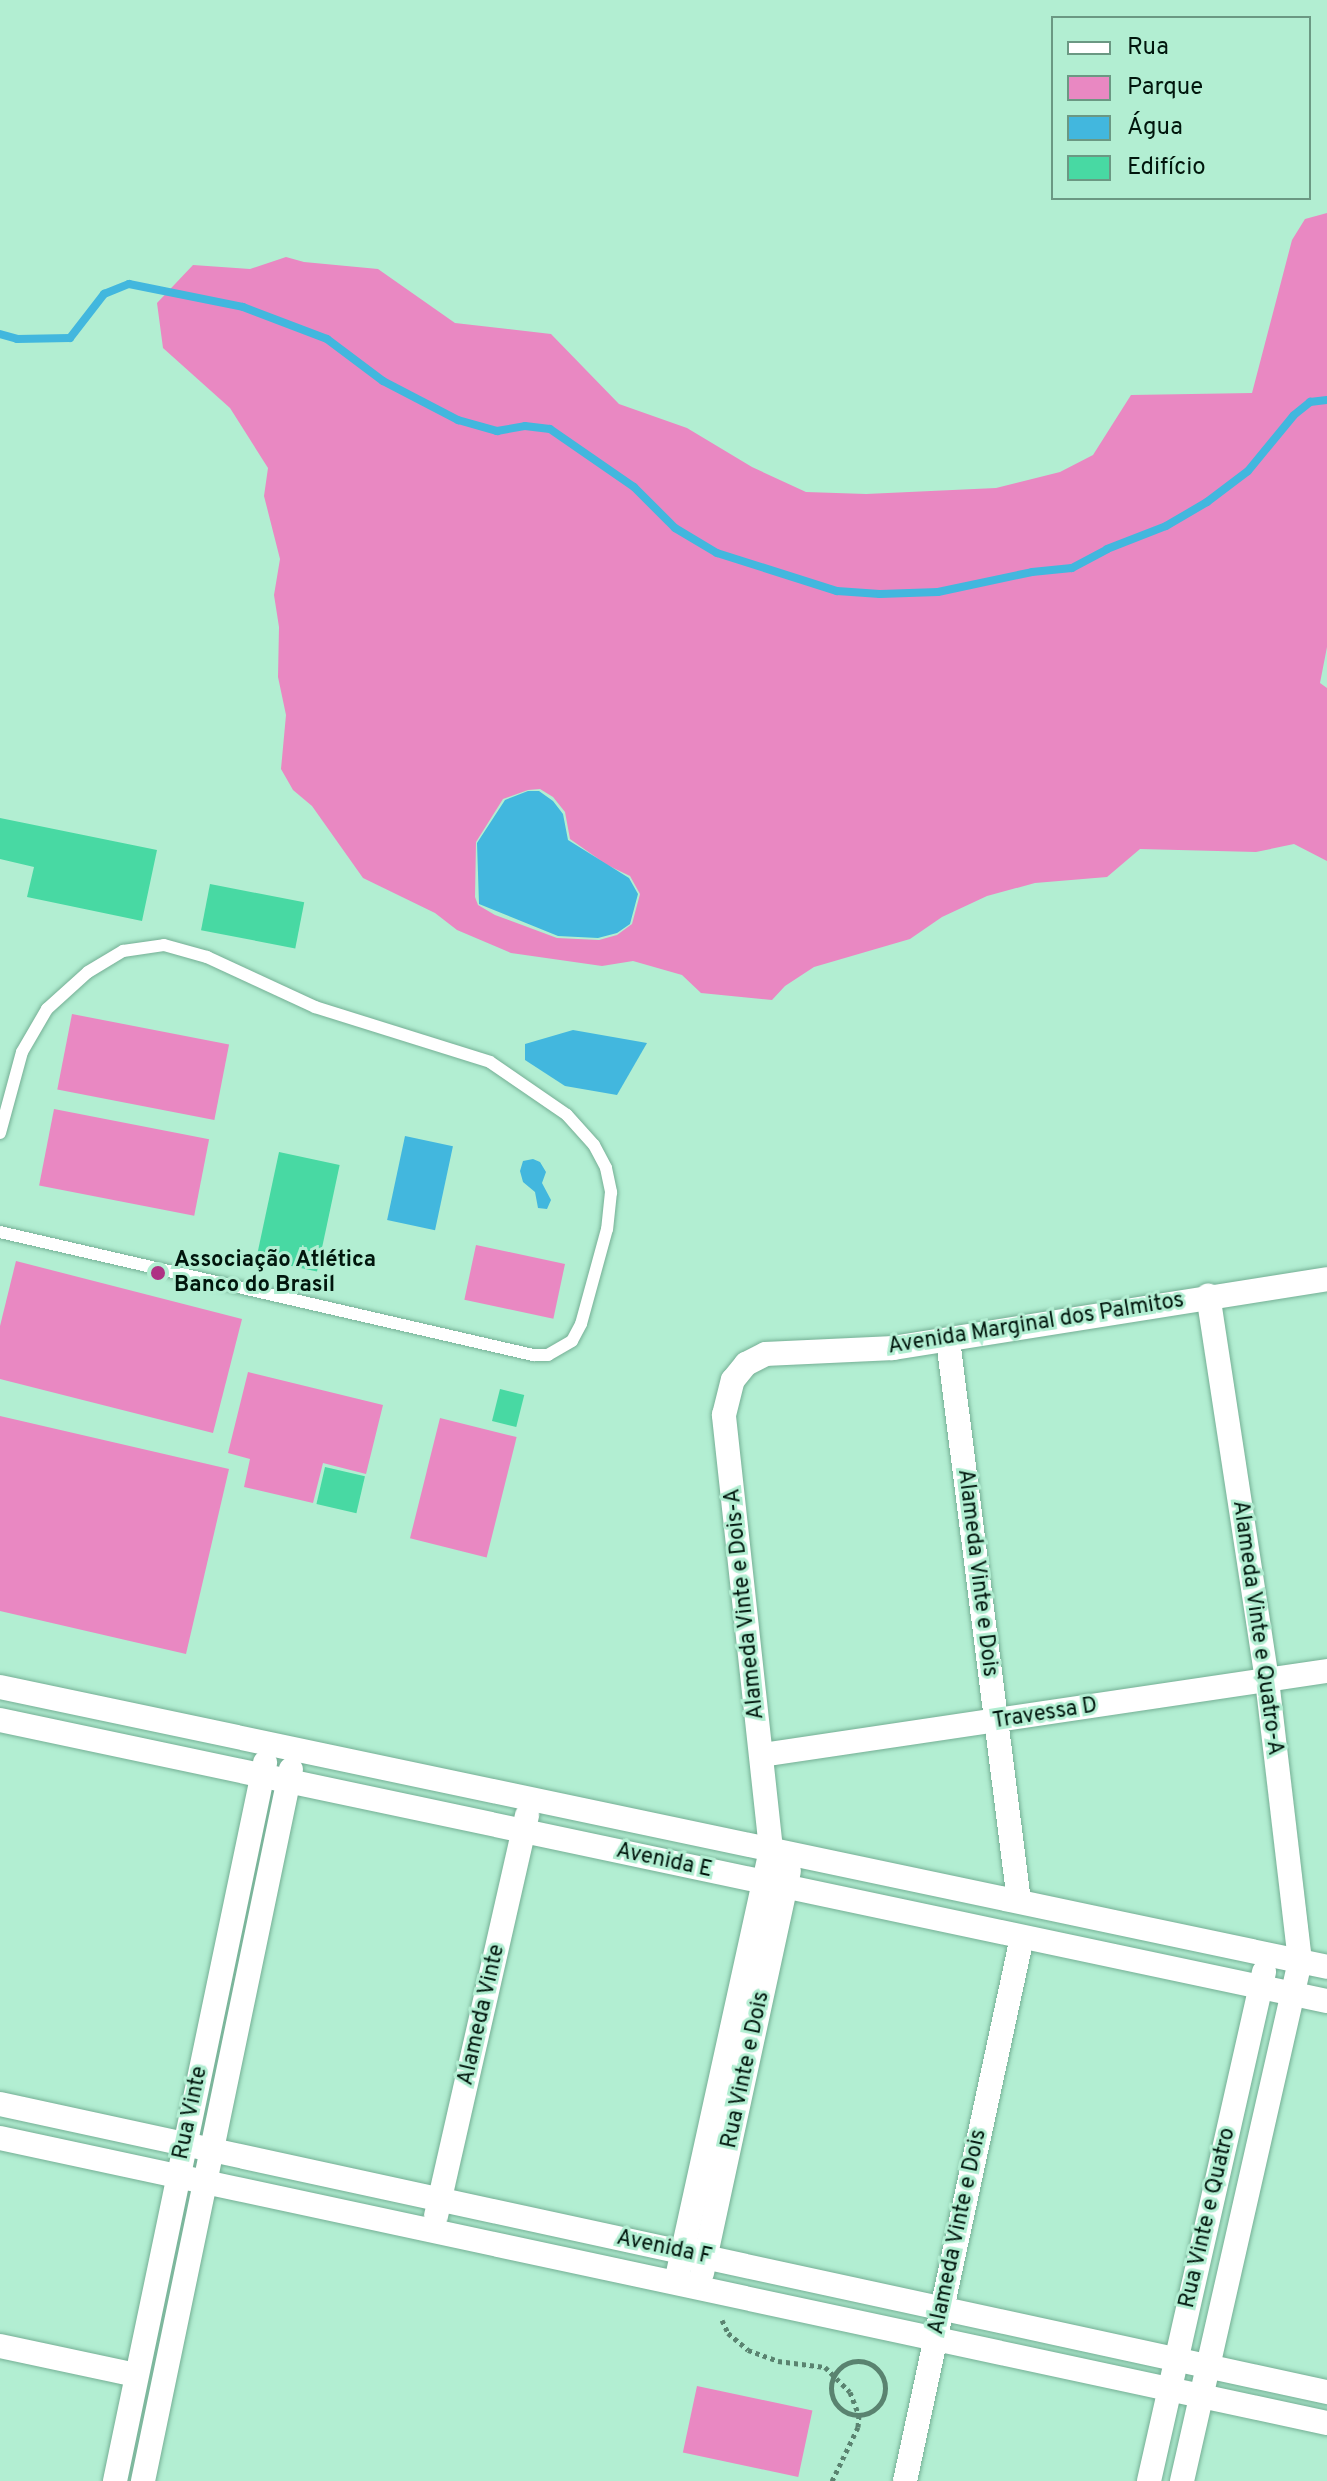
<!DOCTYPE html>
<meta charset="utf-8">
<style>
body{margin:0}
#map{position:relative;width:1327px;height:2481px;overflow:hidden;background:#b2eed2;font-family:Overpass,sans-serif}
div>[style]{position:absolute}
.green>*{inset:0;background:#e988c2;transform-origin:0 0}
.water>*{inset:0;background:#42b7de;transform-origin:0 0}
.stream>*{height:8px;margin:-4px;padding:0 4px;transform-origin:4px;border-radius:4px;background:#42b7de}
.building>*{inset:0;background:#48d9a3;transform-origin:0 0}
.path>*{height:5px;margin-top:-2.5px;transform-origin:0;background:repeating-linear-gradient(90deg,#5a8370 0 4px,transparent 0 8px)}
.path>.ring{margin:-2.5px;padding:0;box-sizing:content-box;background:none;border:5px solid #5a8370;border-radius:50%}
.roads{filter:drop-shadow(0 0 2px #75af95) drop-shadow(0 0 2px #75af95)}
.service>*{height:12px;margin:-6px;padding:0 6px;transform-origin:6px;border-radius:6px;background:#fff}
.minor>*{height:24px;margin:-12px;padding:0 12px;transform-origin:12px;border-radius:12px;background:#fff}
.dots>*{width:22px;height:22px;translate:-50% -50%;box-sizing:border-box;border:4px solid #b2eed2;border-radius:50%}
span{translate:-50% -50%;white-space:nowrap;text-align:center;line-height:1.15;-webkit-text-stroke:6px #b2eed2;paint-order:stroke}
.poi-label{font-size:22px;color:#01160d;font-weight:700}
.left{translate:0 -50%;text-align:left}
.street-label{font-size:22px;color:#01160d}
.legend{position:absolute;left:1051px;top:16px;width:260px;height:184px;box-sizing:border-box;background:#b2eed2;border:2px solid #6b9883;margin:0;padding:10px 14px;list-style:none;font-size:24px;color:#01160d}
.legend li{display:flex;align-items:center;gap:16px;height:40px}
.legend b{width:40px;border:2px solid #6b9883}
</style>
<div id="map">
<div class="green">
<div style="clip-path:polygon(evenodd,1327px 213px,1327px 647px,1320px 683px,1327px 688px,1327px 861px,1294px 844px,1256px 852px,1140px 849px,1107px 877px,1035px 883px,987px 896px,942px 917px,910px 939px,814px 967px,785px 986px,772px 1000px,701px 993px,682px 975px,633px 961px,602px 966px,511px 953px,457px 930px,435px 913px,363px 878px,312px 806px,293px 790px,281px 769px,286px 715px,278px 677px,279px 627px,274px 595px,280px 559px,264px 496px,268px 468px,230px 408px,163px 348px,157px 303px,193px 265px,250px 269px,286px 257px,304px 262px,378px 269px,455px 323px,551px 334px,619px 404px,687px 428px,752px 467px,806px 492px,866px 494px,996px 488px,1060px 472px,1093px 455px,1131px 395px,1252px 393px,1292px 240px,1305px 219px,1327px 213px,540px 789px,553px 797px,565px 812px,570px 839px,607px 865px,630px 876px,640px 894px,632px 924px,617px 935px,599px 940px,557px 938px,495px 915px,478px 905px,475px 897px,476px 842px,503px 799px,528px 790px,540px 789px)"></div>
<div style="left:72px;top:1014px;width:160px;height:77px;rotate:11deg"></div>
<div style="left:54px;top:1109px;width:158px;height:78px;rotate:11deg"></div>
<div style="left:476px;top:1245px;width:91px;height:56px;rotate:12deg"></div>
<div style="clip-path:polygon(16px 1261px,242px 1319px,213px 1433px,0 1379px,0 1326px)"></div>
<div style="clip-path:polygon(248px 1372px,383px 1405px,366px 1474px,323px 1463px,313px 1503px,244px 1487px,250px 1459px,228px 1453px)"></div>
<div style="clip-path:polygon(0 1416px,229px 1469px,186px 1654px,0 1611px)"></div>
<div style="left:440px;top:1418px;width:79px;height:124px;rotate:14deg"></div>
<div style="left:697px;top:2386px;width:118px;height:68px;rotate:12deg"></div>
</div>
<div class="water">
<div style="clip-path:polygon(528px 791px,539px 791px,553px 801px,563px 814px,568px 840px,629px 878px,638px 894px,630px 924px,617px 933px,598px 938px,558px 936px,479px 904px,477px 843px,505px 800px)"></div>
<div style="clip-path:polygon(573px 1030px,647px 1043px,617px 1095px,565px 1086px,525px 1060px,525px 1044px)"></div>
<div style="left:405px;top:1136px;width:49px;height:86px;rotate:12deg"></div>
<div style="clip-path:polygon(533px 1159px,540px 1162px,546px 1172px,542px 1183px,551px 1200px,547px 1209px,538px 1208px,535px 1192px,523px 1182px,520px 1171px,523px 1161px)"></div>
</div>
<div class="stream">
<div style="left:0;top:334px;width:18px;rotate:16deg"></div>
<div style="left:17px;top:339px;width:53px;rotate:-1.1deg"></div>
<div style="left:70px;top:338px;width:56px;rotate:-52.3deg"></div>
<div style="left:104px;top:294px;width:27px;rotate:-22deg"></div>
<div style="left:129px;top:284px;width:116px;rotate:11.4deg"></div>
<div style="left:243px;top:307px;width:90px;rotate:20.9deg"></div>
<div style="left:327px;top:339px;width:70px;rotate:36.9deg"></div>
<div style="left:383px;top:381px;width:85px;rotate:27.5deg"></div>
<div style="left:458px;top:420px;width:41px;rotate:15.8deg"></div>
<div style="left:497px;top:431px;width:28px;rotate:-10deg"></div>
<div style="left:525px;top:426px;width:25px;rotate:7deg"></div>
<div style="left:550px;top:429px;width:102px;rotate:34.6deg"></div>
<div style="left:634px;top:487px;width:58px;rotate:45deg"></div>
<div style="left:675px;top:528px;width:49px;rotate:30.8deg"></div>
<div style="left:717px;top:553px;width:126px;rotate:17.6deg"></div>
<div style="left:837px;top:591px;width:43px;rotate:4deg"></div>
<div style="left:880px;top:594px;width:58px;rotate:-2deg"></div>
<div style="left:938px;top:592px;width:96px;rotate:-12deg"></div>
<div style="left:1032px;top:572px;width:40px;rotate:-5.7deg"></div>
<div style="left:1072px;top:568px;width:40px;rotate:-28deg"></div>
<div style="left:1107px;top:549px;width:63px;rotate:-21.3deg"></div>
<div style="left:1166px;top:526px;width:48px;rotate:-30.3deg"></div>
<div style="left:1207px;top:502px;width:51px;rotate:-37.1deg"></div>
<div style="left:1248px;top:471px;width:72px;rotate:-50.6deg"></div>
<div style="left:1294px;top:415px;width:21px;rotate:-39deg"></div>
<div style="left:1310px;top:402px;width:17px;rotate:-7deg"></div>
</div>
<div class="building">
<div style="clip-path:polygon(0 818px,157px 850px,142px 921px,27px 897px,34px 867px,0 859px)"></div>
<div style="left:210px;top:884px;width:96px;height:47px;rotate:11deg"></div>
<div style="left:279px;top:1152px;width:62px;height:109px;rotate:12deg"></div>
<div style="left:500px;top:1389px;width:25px;height:33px;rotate:14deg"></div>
<div style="left:325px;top:1467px;width:41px;height:38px;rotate:13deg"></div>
</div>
<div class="path">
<div style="left:722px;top:2320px;width:14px;rotate:65deg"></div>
<div style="left:728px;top:2333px;width:26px;rotate:40deg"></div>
<div style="left:748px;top:2350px;width:32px;rotate:20deg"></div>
<div style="left:778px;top:2361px;width:47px;rotate:7.3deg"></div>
<div style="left:825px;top:2367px;width:35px;rotate:45deg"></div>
<div style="left:850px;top:2392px;width:25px;rotate:69deg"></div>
<div style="left:859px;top:2415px;width:12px;rotate:95deg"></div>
<div style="left:858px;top:2427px;width:60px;rotate:115.7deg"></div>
<div class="ring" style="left:831px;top:2361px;width:49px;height:49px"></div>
</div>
<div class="roads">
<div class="service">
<div style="left:0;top:1133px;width:84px;rotate:-74.8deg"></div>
<div style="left:22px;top:1052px;width:50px;rotate:-59.8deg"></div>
<div style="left:47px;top:1009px;width:55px;rotate:-42.1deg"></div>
<div style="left:88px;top:972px;width:41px;rotate:-31deg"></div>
<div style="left:123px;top:951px;width:41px;rotate:-8.3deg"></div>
<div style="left:164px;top:945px;width:45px;rotate:15.6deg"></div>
<div style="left:207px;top:957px;width:119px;rotate:24.8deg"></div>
<div style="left:315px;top:1007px;width:183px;rotate:17.4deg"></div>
<div style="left:490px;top:1062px;width:93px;rotate:34.5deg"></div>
<div style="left:567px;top:1115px;width:40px;rotate:48deg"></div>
<div style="left:594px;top:1145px;width:26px;rotate:62deg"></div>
<div style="left:606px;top:1168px;width:25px;rotate:78deg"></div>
<div style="left:611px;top:1192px;width:37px;rotate:96deg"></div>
<div style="left:607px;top:1229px;width:98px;rotate:105.3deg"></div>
<div style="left:581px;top:1324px;width:19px;rotate:118deg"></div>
<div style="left:572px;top:1341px;width:28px;rotate:150deg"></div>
<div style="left:548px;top:1355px;width:15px;rotate:180deg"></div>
<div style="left:533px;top:1355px;width:547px;rotate:-167.01deg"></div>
</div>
<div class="minor">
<div style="left:948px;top:1340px;width:565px;rotate:82.79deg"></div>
<div style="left:0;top:1687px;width:1356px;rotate:11.91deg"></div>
<div style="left:0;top:1720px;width:1356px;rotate:11.96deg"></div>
<div style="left:762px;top:1755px;width:571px;rotate:-8.46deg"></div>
<div style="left:0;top:2104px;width:1358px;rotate:12.25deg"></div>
<div style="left:0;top:2138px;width:1357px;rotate:12.12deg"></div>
<div style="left:436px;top:2216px;width:411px;rotate:-77.2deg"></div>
<div style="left:702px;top:2273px;width:411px;rotate:-77.8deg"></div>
<div style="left:676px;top:2282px;width:443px;rotate:-77.6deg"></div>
<div style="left:771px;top:1849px;width:437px;rotate:-96.2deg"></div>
<div style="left:724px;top:1415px;width:36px;rotate:-76deg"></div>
<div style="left:733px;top:1380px;width:21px;rotate:-51deg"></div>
<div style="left:746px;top:1364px;width:22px;rotate:-27deg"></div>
<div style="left:766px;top:1354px;width:127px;rotate:-2.7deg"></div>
<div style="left:893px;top:1348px;width:439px;rotate:-9deg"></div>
<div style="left:0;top:2346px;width:139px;rotate:12deg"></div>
<div style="left:115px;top:2481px;width:734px;rotate:-78.2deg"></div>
<div style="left:143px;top:2481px;width:727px;rotate:-78.26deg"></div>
<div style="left:905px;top:2481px;width:556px;rotate:-77.86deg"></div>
<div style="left:1149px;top:2481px;width:522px;rotate:-77.27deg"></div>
<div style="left:1182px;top:2481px;width:533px;rotate:-77.21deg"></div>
<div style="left:1300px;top:1961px;width:283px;rotate:-96.7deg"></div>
<div style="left:1267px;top:1680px;width:389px;rotate:-98.7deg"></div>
</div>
</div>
<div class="dots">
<div style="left:158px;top:1273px;background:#ae3384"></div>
</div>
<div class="poi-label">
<span class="left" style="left:174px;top:1273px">Associação Atlética<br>Banco do Brasil</span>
</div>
<div class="street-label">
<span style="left:1036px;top:1324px;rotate:-9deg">Avenida Marginal dos Palmitos</span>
<span style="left:977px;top:1573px;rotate:83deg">Alameda Vinte e Dois</span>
<span style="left:745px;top:1604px;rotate:-96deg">Alameda Vinte e Dois-A</span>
<span style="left:1257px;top:1628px;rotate:82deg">Alameda Vinte e Quatro-A</span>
<span style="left:1045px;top:1714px;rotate:-9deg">Travessa D</span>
<span style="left:664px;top:1861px;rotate:12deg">Avenida E</span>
<span style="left:482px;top:2015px;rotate:-77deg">Alameda Vinte</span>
<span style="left:746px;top:2070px;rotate:-78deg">Rua Vinte e Dois</span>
<span style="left:191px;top:2113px;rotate:-78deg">Rua Vinte</span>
<span style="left:1208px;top:2218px;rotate:-77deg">Rua Vinte e Quatro</span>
<span style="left:958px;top:2232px;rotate:-78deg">Alameda Vinte e Dois</span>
<span style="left:664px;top:2248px;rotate:12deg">Avenida F</span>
</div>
<ul class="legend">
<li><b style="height:10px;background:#fff"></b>Rua</li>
<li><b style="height:22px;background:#e988c2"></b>Parque</li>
<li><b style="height:22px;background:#42b7de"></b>Água</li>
<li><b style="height:22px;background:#48d9a3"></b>Edifício</li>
</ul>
</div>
